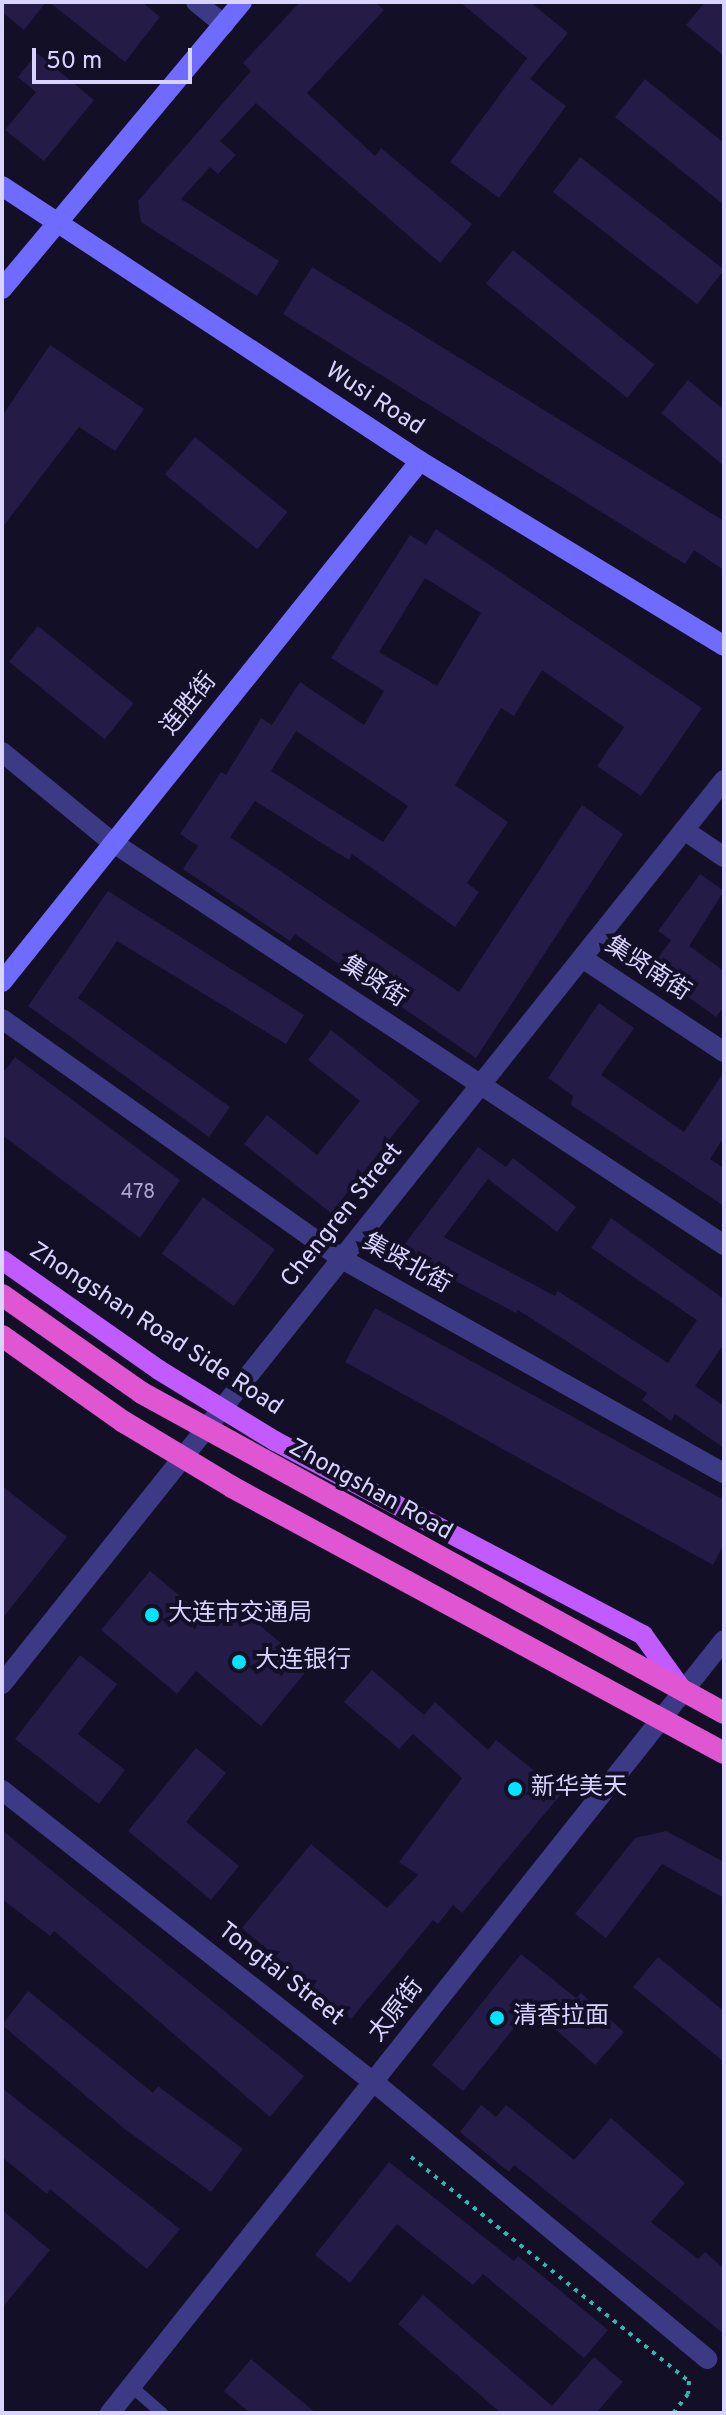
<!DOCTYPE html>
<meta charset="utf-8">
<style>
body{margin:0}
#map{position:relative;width:726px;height:2415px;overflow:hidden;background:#130f26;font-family:Overpass,"Noto Sans SC",sans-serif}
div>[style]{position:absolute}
.building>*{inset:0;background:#241b47;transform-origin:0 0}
.path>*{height:4px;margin-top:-2px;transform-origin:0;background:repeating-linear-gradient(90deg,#2fb8b0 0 4px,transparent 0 10px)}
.service>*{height:12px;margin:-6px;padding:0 6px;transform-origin:6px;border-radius:6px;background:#3d3a85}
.minor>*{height:20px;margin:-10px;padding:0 10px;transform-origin:10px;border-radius:10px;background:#3d3a85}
.tertiary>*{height:20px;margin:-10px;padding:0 10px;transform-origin:10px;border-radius:10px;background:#3d3a85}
.secondary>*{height:20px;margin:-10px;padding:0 10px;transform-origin:10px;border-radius:10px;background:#6f6bff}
.primary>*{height:20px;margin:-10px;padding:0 10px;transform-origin:10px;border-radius:10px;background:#c25bff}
.trunk>*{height:22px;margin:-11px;padding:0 11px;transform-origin:11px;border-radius:11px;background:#e055d1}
.dots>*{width:22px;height:22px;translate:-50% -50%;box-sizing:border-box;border:4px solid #130f26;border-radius:50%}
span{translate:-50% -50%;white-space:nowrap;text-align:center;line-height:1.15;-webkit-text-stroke:8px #130f26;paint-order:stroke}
.number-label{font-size:20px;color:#aca6d1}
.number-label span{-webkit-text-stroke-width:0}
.street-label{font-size:24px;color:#d9d4ff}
.poi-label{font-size:24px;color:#d9d4ff}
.left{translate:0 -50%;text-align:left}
.frame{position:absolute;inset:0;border:4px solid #d9d4ff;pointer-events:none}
.scale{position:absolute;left:32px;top:48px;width:160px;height:36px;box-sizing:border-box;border:4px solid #d9d4ff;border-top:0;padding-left:10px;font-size:24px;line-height:28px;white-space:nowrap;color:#d9d4ff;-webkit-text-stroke:6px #130f26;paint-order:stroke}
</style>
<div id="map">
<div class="building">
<div style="clip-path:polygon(2px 2px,46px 2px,24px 30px,2px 12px)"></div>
<div style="clip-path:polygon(49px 2px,142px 2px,160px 17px,125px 62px)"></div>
<div style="clip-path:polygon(300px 2px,375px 2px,384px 10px,307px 93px,375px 156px,381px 148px,472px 224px,440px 263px,256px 103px,220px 141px,236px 155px,218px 174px,210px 167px,181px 199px,279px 261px,257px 296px,141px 222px,138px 201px,251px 71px,243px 63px)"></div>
<div style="clip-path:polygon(460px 2px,530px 2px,568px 33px,530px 79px,566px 106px,499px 198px,450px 162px,527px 58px)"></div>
<div style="clip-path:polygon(705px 2px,724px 2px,724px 56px,686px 25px)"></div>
<div style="clip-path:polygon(37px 53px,94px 100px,44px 161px,5px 130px,36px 92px,18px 77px)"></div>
<div style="clip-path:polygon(645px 79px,724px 143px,724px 205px,615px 117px)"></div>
<div style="left:580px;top:157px;width:183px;height:44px;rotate:38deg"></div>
<div style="left:513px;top:250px;width:182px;height:43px;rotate:39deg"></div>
<div style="clip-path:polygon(312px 267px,724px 521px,724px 570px,694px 550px,685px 564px,283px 314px)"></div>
<div style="clip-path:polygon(50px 345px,144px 409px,115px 451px,79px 427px,2px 528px,2px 416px)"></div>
<div style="clip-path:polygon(688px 380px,724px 410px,724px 466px,661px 413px)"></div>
<div style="left:195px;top:437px;width:119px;height:48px;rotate:39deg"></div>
<div style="clip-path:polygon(evenodd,436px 529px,702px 708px,641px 796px,597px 766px,624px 727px,542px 670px,514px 716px,501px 708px,455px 785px,508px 822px,467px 883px,479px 892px,455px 927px,352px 854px,349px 860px,255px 801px,230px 837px,459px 992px,582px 805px,623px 834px,476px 1058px,295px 934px,290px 941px,183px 869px,198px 846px,180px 834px,221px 772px,226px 775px,261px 718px,272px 725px,300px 682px,364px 725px,384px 691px,331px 658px,410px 535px,426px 545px,436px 529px,425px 578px,481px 613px,437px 686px,379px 652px,425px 578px,436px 529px,296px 731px,408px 806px,383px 842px,271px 771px,296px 731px)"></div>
<div style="left:38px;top:626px;width:123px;height:46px;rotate:39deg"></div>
<div style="clip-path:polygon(700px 874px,724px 891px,689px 946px,724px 971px,724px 1007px,716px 1017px,650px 969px,671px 940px,658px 931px)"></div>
<div style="clip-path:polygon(108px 891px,304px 1015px,286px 1044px,117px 941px,78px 998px,230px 1107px,209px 1137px,28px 1006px)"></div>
<div style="clip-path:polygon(599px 1003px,634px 1028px,601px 1075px,684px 1132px,724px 1072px,724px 1137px,710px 1159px,724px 1168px,724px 1206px,571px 1105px,573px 1096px,548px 1078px)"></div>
<div style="clip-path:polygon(331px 1030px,420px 1101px,331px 1213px,244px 1144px,267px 1115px,317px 1155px,360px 1101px,308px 1060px)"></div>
<div style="clip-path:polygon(15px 1057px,180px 1180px,140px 1238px,2px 1135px,2px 1074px)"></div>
<div style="clip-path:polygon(478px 1147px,506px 1167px,513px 1158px,576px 1207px,557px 1232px,488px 1179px,444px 1237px,555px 1296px,558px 1291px,668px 1363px,697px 1320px,591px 1248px,611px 1218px,724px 1299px,724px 1344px,695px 1386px,724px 1406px,724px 1448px,675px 1414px,671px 1421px,642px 1400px,647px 1393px,518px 1310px,516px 1313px,444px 1275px,404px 1245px)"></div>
<div style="left:203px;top:1197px;width:89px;height:70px;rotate:36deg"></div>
<div style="clip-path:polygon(375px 1308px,724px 1500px,724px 1544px,713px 1565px,345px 1362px)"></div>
<div style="clip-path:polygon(2px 1486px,67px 1537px,2px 1619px)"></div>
<div style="clip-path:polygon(150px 1571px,217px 1627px,235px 1605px,310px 1667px,261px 1726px,196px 1671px,177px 1694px,101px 1630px)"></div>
<div style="clip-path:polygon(80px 1655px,117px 1684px,78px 1734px,125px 1770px,99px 1804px,15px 1739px)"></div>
<div style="clip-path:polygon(372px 1670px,424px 1715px,435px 1702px,488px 1750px,496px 1740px,562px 1793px,462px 1913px,453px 1905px,438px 1924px,433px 1920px,351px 2019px,242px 1928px,311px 1844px,387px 1908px,418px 1875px,399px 1862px,462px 1778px,413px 1734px,399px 1749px,344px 1702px)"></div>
<div style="clip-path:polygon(196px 1748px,226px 1773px,186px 1822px,239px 1866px,211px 1900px,128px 1831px)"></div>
<div style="clip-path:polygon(2px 1830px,304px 2076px,270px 2117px,54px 1931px,50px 1936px,2px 1899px)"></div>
<div style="clip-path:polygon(666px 1831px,724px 1862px,724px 1898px,662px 1864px,606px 1938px,575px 1914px,635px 1838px)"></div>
<div style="clip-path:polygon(521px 1954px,576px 1998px,581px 1993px,624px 2032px,595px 2065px,531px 2007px,463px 2091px,432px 2065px)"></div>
<div style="clip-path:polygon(658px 1957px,724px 2011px,724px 2062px,633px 1987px)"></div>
<div style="clip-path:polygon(28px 1991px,153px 2093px,158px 2086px,243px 2149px,211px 2192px,126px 2130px,2px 2025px)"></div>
<div style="clip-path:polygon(2px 2088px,180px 2229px,147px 2269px,50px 2189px,47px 2194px,2px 2157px)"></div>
<div style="clip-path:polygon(481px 2105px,496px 2117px,506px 2105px,574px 2160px,611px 2118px,685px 2183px,651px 2222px,698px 2259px,705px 2252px,724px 2269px,724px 2334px,514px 2165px,509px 2172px,460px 2132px)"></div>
<div style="clip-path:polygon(389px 2162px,514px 2261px,518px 2256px,608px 2330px,584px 2358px,483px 2274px,473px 2285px,397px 2224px,350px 2283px,315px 2255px)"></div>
<div style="clip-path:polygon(2px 2210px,50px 2250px,2px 2308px)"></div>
<div style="clip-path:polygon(423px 2295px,552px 2406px,594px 2357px,623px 2382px,596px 2413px,501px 2413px,398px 2324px)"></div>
<div style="clip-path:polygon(251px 2359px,316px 2413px,250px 2413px,224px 2391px)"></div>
</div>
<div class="path">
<div style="left:411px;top:2157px;width:357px;rotate:38.9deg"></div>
<div style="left:689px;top:2381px;width:13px;rotate:94deg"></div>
<div style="left:688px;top:2394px;width:24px;rotate:128deg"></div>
</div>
<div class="service">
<div style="left:132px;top:2387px;width:40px;rotate:41deg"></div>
</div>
<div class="minor">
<div style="left:196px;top:2px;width:36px;rotate:39deg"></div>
<div style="left:2px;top:752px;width:142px;rotate:39.3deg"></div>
<div style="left:112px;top:842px;width:733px;rotate:33.36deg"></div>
<div style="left:684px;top:830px;width:48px;rotate:34deg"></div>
<div style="left:582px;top:958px;width:170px;rotate:33.5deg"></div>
<div style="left:2px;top:1019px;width:416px;rotate:35.2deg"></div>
<div style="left:342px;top:1259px;width:438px;rotate:29.3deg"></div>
</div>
<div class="tertiary">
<div style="left:2px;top:1684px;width:1157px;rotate:-51.39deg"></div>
<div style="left:2px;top:1790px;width:474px;rotate:38.2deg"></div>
<div style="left:375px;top:2083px;width:432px;rotate:39.7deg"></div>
<div style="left:110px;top:2413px;width:987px;rotate:-51.54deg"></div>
</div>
<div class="secondary">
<div style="left:2px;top:186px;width:500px;rotate:33.34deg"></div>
<div style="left:420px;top:461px;width:356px;rotate:31.3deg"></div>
<div style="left:2px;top:289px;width:374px;rotate:-50.1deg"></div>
<div style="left:2px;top:982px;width:668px;rotate:-51.26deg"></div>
</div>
<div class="primary">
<div style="left:2px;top:1260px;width:192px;rotate:35deg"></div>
<div style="left:159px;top:1370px;width:136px;rotate:31.5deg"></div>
<div style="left:275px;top:1441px;width:416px;rotate:27.8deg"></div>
<div style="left:643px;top:1635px;width:69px;rotate:54.5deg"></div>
</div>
<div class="trunk">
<div style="left:2px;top:1295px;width:171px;rotate:35deg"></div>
<div style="left:142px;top:1393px;width:664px;rotate:28.8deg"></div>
<div style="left:2px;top:1336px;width:149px;rotate:35.2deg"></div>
<div style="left:124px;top:1422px;width:126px;rotate:31deg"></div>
<div style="left:232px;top:1487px;width:559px;rotate:28.4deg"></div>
</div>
<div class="dots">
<div style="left:152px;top:1615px;background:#00e5ff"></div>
<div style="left:239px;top:1662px;background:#00e5ff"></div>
<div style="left:515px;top:1789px;background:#00e5ff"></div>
<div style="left:497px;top:2018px;background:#00e5ff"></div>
</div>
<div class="number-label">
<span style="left:138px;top:1193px">478</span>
</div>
<div class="street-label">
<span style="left:374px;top:400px;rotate:33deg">Wusi Road</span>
<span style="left:190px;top:705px;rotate:-51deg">连胜街</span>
<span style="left:647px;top:970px;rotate:33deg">集贤南街</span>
<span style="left:373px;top:983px;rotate:33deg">集贤街</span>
<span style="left:343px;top:1216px;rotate:-51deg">Chengren Street</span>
<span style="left:406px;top:1265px;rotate:29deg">集贤北街</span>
<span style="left:155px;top:1330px;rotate:33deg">Zhongshan Road Side Road</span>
<span style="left:370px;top:1491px;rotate:29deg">Zhongshan Road</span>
<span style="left:280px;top:1975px;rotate:38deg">Tongtai Street</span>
<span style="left:397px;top:2011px;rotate:-52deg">太原街</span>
</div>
<div class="poi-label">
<span class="left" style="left:168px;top:1615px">大连市交通局</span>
<span class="left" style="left:255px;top:1662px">大连银行</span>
<span class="left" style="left:531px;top:1789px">新华美天</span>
<span class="left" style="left:513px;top:2018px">清香拉面</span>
</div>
<div class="frame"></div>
<div class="scale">50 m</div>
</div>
